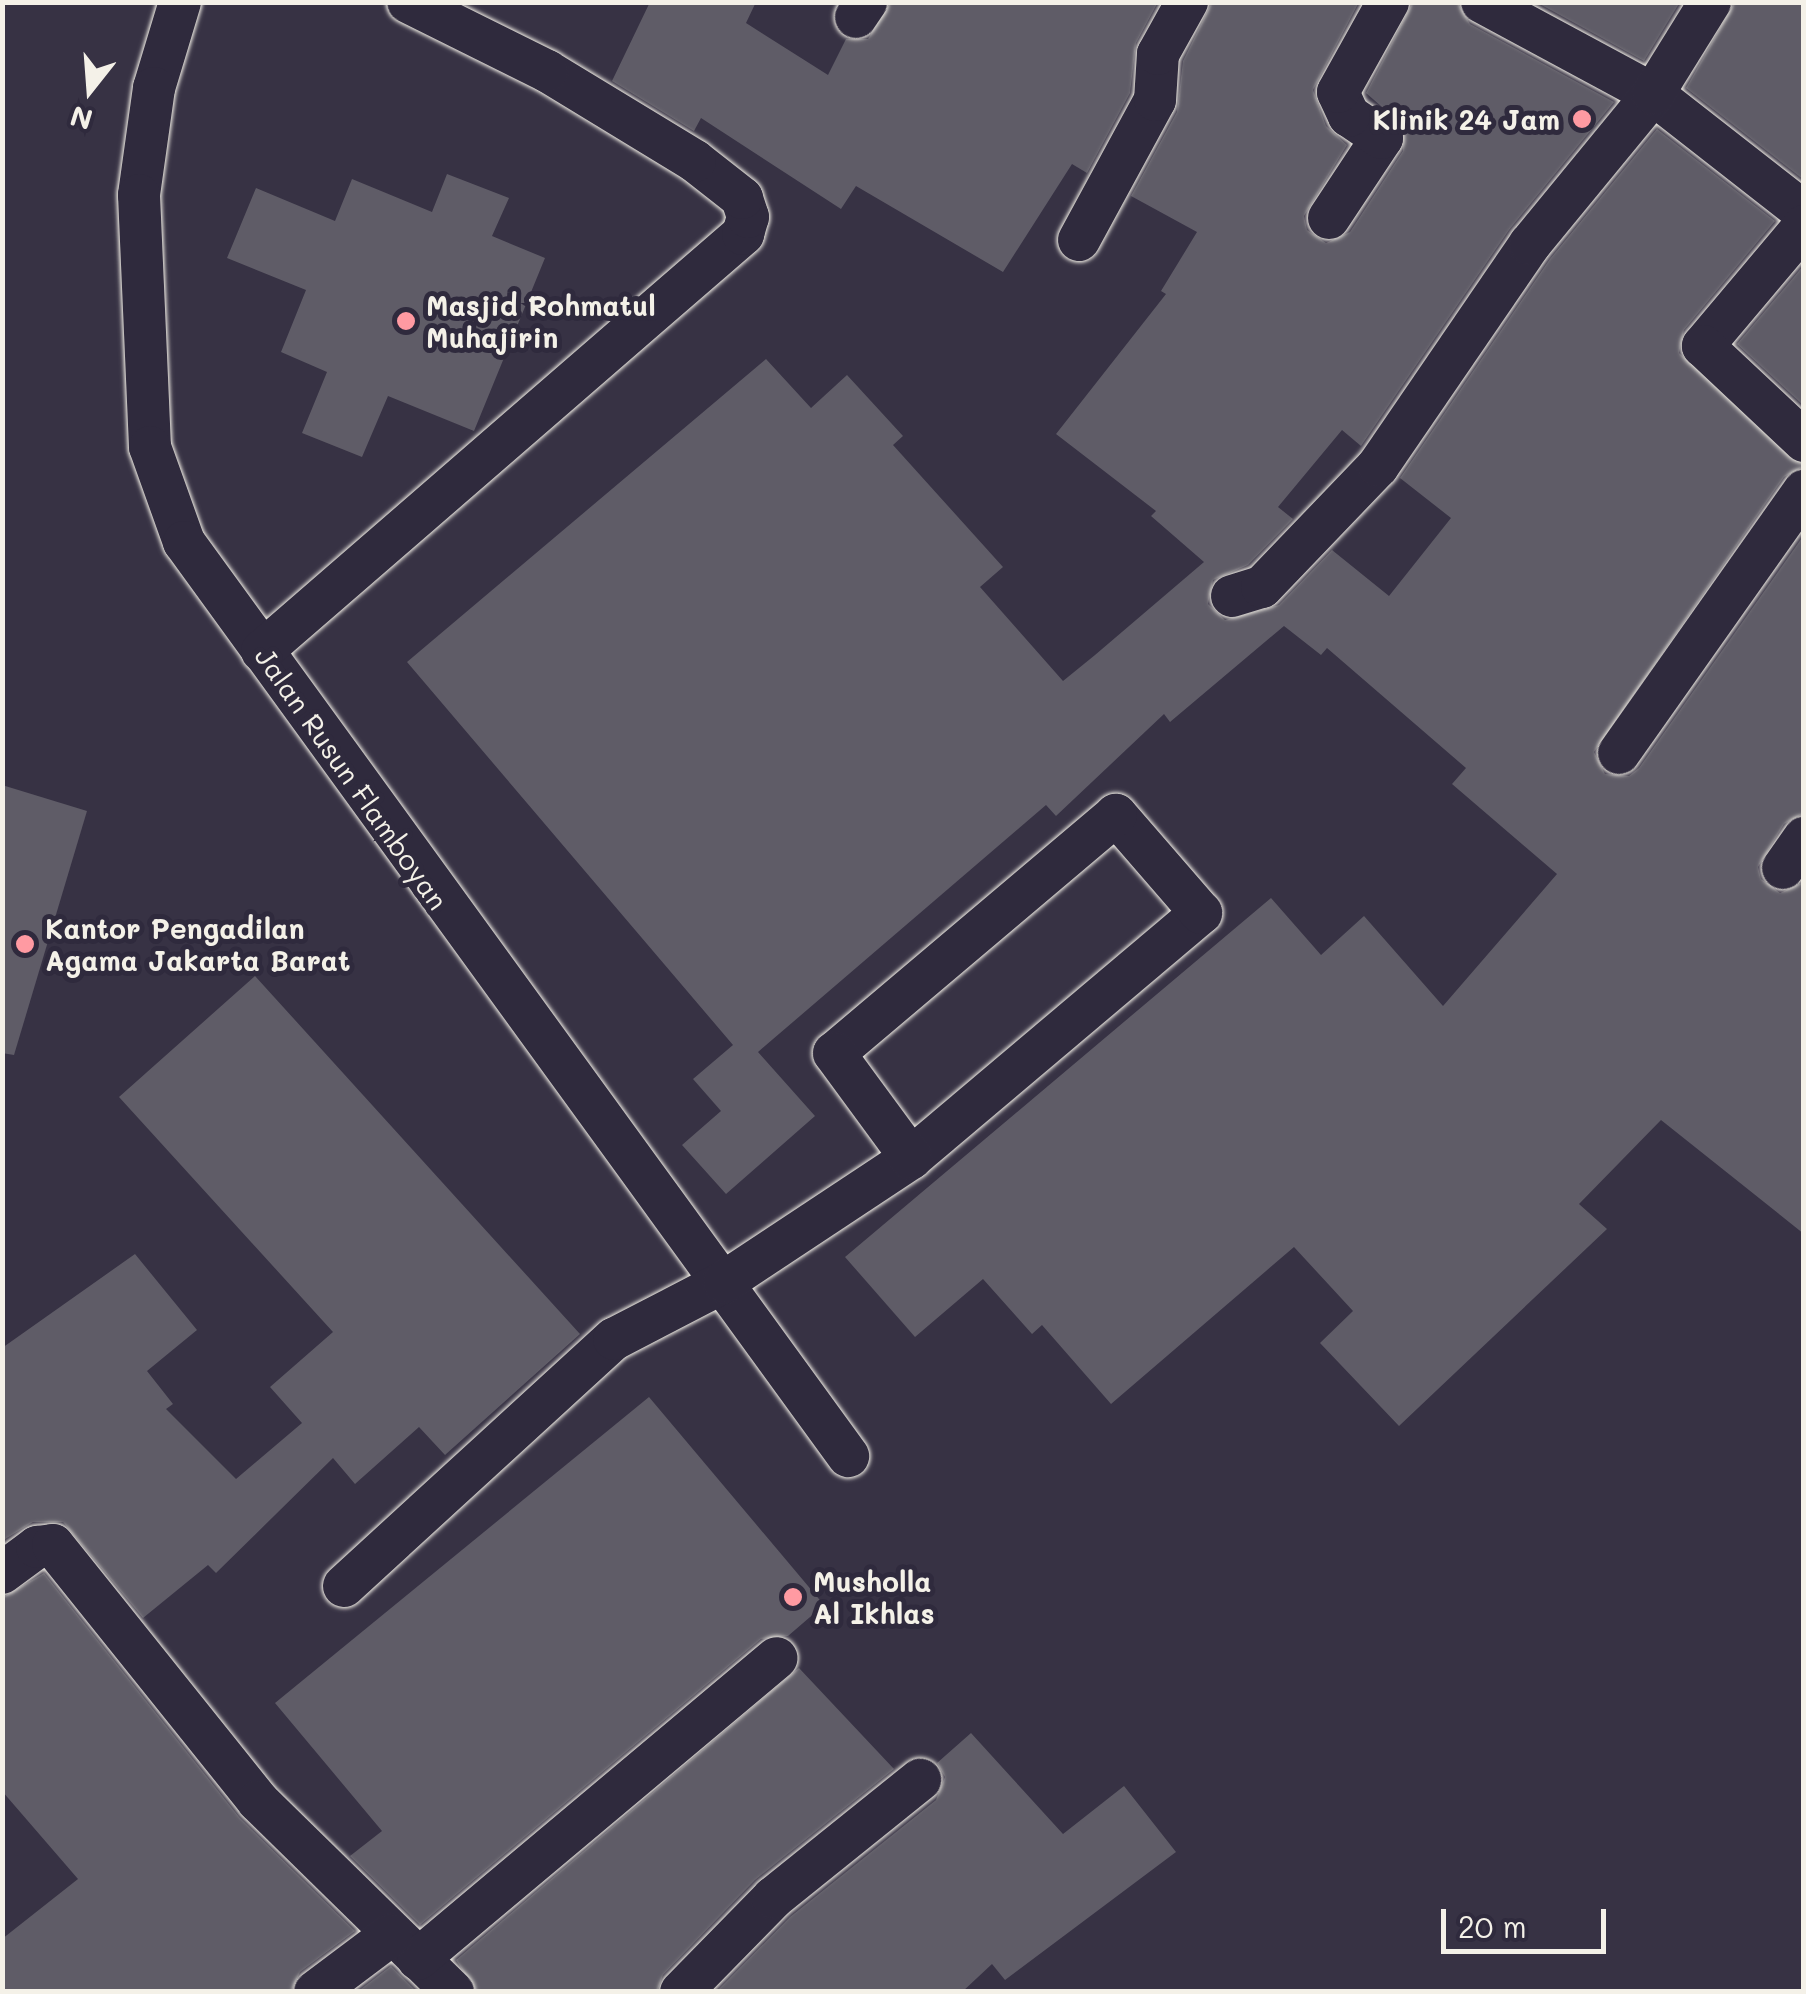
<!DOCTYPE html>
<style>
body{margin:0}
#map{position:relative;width:1806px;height:1994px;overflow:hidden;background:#373244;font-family:Mali,sans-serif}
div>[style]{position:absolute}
.building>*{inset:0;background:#5f5c67}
.roads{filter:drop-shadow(0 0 2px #f4f1e8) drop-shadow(0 0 2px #f4f1e8)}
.minor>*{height:42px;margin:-21px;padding:0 21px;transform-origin:21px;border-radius:21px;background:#2f2a3d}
.dots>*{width:28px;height:28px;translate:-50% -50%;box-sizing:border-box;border:5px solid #2f2a3d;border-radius:50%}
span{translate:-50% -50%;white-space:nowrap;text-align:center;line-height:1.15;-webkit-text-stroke:10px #2f2a3d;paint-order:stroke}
.poi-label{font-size:28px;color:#f4f1e8;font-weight:700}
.right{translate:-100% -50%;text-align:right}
.left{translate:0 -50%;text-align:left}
.street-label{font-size:28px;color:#f4f1e8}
.frame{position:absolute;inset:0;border:5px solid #f4f1e8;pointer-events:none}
.north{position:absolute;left:40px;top:40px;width:100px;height:100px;-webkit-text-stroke:8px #2f2a3d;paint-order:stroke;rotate:197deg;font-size:28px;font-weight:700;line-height:40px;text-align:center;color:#f4f1e8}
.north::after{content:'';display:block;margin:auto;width:35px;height:45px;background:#f4f1e8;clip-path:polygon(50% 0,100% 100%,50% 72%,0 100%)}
.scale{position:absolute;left:1441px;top:1909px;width:165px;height:45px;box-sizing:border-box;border:5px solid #f4f1e8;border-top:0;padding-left:12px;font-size:30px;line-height:35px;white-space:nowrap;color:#f4f1e8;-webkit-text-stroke:8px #2f2a3d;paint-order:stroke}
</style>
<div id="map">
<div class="building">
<div style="clip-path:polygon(650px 2px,756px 2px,746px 23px,828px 75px,846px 39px,868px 39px,891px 2px,1158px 2px,1136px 43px,1130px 93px,1087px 173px,1072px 164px,1003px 272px,856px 186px,841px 209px,701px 118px,694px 131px,612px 81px)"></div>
<div style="clip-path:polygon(1212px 2px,1359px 2px,1313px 90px,1326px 126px,1347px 145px,1304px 216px,1307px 230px,1326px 243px,1350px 232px,1403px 151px,1404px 126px,1366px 93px,1413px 2px,1457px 2px,1470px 24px,1614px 102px,1509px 230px,1361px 446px,1342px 430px,1278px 507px,1293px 519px,1248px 565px,1213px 580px,1208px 604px,1225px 620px,1279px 605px,1332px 550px,1389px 596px,1451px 518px,1400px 478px,1550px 259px,1657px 129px,1775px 221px,1684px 330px,1679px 353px,1804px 466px,1784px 477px,1594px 752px,1605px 774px,1629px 776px,1639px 768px,1804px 535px,1804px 813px,1784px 824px,1758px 867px,1761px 879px,1780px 893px,1804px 882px,1804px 1234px,1661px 1120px,1579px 1204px,1607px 1229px,1399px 1426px,1320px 1343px,1353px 1311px,1294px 1247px,1111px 1404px,1042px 1325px,1032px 1334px,983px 1279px,915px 1337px,845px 1257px,1271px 898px,1321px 955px,1364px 916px,1443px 1006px,1557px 874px,1452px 784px,1466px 768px,1327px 648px,1321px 655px,1284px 626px,1170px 722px,1164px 714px,1056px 816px,1046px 805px,758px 1052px,815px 1116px,726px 1194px,682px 1145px,721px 1111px,693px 1079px,733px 1045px,407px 662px,766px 359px,811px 408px,847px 375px,903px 436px,893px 445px,1003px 567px,980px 587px,1063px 681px,1095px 655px,1204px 562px,1151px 516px,1156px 511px,1056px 434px,1166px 294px,1161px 291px,1197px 232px,1131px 196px,1177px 112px,1183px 61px)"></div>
<div style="clip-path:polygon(1536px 2px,1680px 2px,1644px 61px)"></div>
<div style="clip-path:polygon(1735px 2px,1804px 2px,1804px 180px,1686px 88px)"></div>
<div style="clip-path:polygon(447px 174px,509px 198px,492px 236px,545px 258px,474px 431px,388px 396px,362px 457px,302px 433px,327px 372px,281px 352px,306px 290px,227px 258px,256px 188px,335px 221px,352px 179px,432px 212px)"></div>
<div style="clip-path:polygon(1804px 265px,1804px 406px,1737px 344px)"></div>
<div style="clip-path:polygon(2px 785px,87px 811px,14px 1055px,2px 1053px)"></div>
<div style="clip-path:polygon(255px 976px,580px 1334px,445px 1455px,419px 1427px,355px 1484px,333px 1458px,216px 1573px,208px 1565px,143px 1618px,63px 1522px,33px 1522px,2px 1541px,2px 1348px,135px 1254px,197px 1330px,147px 1371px,173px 1404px,166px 1409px,236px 1479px,302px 1423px,270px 1387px,333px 1332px,119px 1097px)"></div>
<div style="clip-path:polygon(649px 1397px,824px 1605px,788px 1636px,761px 1639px,420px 1925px,350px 1856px,382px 1831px,275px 1703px)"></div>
<div style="clip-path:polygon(44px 1573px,239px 1817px,355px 1931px,300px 1972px,291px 1992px,2px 1992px,2px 1939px,78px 1879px,2px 1791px,2px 1598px)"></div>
<div style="clip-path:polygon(799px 1668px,894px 1769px,755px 1880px,663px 1975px,657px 1992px,477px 1992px,456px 1960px)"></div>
<div style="clip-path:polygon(971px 1733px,1063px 1834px,1124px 1786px,1176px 1852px,1005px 1980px,992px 1964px,962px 1992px,716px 1992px,790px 1917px,936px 1800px,945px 1777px,937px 1763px)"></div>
<div style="clip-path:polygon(391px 1966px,417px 1992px,357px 1992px)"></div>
</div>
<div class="roads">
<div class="minor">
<div style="left:180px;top:2px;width:90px;rotate:106.8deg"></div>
<div style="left:154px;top:88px;width:108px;rotate:98deg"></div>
<div style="left:139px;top:195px;width:252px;rotate:87.5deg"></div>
<div style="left:150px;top:447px;width:101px;rotate:70.3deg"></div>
<div style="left:184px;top:542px;width:1130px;rotate:54deg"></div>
<div style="left:1482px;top:2px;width:194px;rotate:28.3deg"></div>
<div style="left:1653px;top:94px;width:192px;rotate:38deg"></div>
<div style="left:856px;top:17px;width:18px;rotate:-56deg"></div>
<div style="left:1329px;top:218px;width:96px;rotate:-56.5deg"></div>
<div style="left:1382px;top:138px;width:40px;rotate:-146deg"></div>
<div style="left:1349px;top:116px;width:26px;rotate:-115deg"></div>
<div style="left:1338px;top:92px;width:103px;rotate:-60.9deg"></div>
<div style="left:1804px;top:226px;width:157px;rotate:130.1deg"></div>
<div style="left:1703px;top:346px;width:139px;rotate:43.2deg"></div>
<div style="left:1079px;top:240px;width:159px;rotate:-61.5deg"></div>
<div style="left:1155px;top:100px;width:46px;rotate:-86.3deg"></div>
<div style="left:1158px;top:54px;width:60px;rotate:-60.9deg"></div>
<div style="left:1232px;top:596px;width:31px;rotate:-17deg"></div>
<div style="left:1262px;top:587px;width:168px;rotate:-46.2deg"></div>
<div style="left:1378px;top:466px;width:269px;rotate:-55.6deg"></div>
<div style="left:1530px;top:244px;width:194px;rotate:-50.6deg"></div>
<div style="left:1653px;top:94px;width:108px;rotate:-58.2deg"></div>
<div style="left:262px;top:651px;width:637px;rotate:-40.92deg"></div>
<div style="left:743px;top:234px;width:18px;rotate:-74deg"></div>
<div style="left:748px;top:217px;width:20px;rotate:-108deg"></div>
<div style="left:742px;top:198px;width:60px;rotate:-141.8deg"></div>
<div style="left:695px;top:161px;width:173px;rotate:-148.7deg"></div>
<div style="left:547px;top:71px;width:155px;rotate:-153.6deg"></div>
<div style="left:1619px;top:753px;width:321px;rotate:-54.8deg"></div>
<div style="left:1783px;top:868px;width:37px;rotate:-55deg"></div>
<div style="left:2px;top:1573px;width:44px;rotate:-36.6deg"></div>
<div style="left:37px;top:1547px;width:16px;rotate:-7deg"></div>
<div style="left:53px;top:1545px;width:328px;rotate:51.3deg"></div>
<div style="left:258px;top:1801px;width:273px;rotate:44.4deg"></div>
<div style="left:344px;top:1586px;width:366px;rotate:-42.5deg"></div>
<div style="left:614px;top:1339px;width:124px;rotate:-27.4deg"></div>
<div style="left:724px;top:1282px;width:224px;rotate:-33.5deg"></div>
<div style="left:911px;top:1158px;width:380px;rotate:-40.2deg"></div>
<div style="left:1201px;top:913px;width:130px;rotate:-130.9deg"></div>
<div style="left:1116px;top:815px;width:369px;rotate:139.8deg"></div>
<div style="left:834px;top:1053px;width:130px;rotate:53.7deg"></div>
<div style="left:418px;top:1959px;width:468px;rotate:-40deg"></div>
<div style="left:315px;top:1992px;width:95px;rotate:-36.9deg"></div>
<div style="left:681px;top:1992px;width:132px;rotate:-45.6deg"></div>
<div style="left:773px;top:1898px;width:189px;rotate:-38.8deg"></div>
</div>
</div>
<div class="dots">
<div style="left:1582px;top:119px;background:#ff9aa2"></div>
<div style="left:406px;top:321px;background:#ff9aa2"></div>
<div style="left:25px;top:944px;background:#ff9aa2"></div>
<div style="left:793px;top:1597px;background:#ff9aa2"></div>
</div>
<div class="poi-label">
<span class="right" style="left:1560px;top:119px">Klinik 24 Jam</span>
<span class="left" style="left:426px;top:321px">Masjid Rohmatul<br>Muhajirin</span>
<span class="left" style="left:45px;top:944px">Kantor Pengadilan<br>Agama Jakarta Barat</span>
<span class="left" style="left:813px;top:1597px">Musholla<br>Al Ikhlas</span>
</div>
<div class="street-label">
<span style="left:352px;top:778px;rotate:55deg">Jalan Rusun Flamboyan</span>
</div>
<div class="frame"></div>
<div class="north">N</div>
<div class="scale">20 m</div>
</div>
